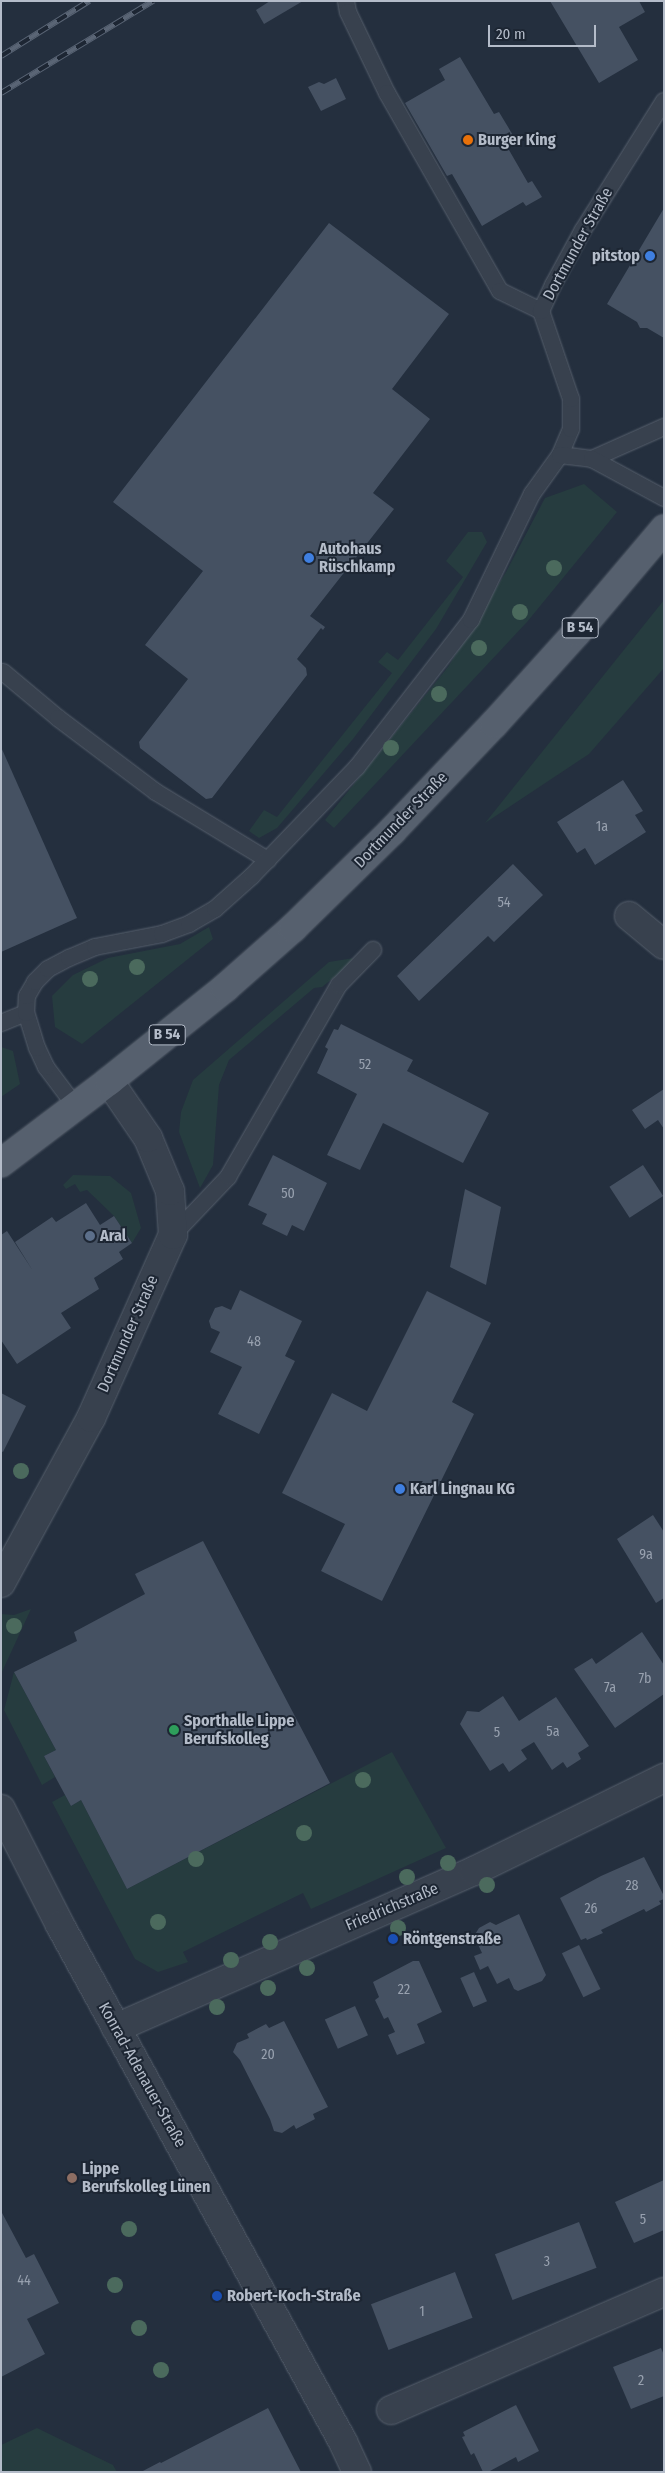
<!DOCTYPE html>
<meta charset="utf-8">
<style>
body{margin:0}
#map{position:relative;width:665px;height:2473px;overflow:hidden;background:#242f3e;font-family:"Fira Sans Condensed",sans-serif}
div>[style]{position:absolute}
.green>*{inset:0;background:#263c3f}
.building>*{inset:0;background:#455162;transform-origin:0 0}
.roads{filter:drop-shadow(0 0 1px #565f6c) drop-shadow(0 0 1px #565f6c)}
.service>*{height:16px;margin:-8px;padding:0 8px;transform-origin:8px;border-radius:8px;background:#38414e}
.minor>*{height:28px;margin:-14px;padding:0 14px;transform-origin:14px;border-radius:14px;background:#38414e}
.tertiary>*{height:28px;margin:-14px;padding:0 14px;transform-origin:14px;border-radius:14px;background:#38414e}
.primary>*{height:28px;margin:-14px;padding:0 14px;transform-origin:14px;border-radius:14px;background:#56606e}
.rail>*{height:5.5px;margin-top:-2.75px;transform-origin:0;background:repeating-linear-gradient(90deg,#1d2633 0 11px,#5a6575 0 22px);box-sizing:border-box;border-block:1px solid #5a6575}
.trees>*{width:16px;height:16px;margin:-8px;border-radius:50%;background:#4b6a5d}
.dots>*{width:14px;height:14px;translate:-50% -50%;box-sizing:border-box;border:2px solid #1d2633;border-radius:50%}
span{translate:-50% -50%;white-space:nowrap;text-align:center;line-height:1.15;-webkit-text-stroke:4px #1d2633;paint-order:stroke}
.number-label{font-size:14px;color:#98a1af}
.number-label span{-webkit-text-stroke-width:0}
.shield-label span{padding:1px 4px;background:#1d2633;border:1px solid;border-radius:4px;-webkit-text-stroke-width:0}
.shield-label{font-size:15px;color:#b4bcc9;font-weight:700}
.poi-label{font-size:16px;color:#b4bcc9;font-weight:700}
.left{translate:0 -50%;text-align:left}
.right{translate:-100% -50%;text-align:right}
.street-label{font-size:16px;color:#b4bcc9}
.frame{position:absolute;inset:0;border:2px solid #b4bcc9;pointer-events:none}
.scale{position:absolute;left:488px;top:25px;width:108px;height:22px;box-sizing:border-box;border:2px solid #b4bcc9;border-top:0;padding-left:6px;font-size:15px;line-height:18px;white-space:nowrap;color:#b4bcc9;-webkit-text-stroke:4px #1d2633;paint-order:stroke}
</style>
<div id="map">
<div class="green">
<div style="clip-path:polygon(584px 484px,617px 512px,527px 622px,334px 828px,325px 820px,448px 667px,506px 572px,545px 498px)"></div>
<div style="clip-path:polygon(468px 532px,482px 532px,487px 542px,436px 629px,353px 739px,277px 828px,259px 838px,249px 831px,264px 810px,277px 817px,392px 673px,378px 662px,387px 652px,398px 660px,463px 577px,446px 561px)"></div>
<div style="clip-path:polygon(664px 600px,664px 668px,589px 754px,485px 823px)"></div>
<div style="clip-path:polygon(209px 927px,213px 939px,82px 1044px,55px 1027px,52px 996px,73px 975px,108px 958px,180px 944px)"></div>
<div style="clip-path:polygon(360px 957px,322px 987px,314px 988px,229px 1060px,219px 1085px,213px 1165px,200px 1188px,179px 1132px,181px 1112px,193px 1080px,329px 962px)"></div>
<div style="clip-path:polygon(1px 1047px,13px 1051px,20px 1084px,1px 1097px)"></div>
<div style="clip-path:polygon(73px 1175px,110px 1176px,131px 1193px,141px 1228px,132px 1243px,114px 1216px,87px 1190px,80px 1192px,75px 1184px,66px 1189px,63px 1185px)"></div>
<div style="clip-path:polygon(31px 1609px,1px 1674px,1px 1614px,14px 1615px)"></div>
<div style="clip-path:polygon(14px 1672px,56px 1750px,44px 1756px,55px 1777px,42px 1785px,4px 1710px)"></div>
<div style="clip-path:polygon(392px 1752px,446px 1848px,311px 1909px,303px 1893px,183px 1952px,188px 1962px,158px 1972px,135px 1959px,52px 1802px,65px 1795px,71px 1806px,81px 1800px,127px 1889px)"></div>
<div style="clip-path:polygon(37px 2428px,113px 2465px,117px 2472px,1px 2472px,1px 2445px)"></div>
</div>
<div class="building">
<div style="clip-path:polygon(270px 1px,303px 1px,264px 24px,256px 10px)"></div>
<div style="clip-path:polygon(550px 1px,639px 1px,645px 12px,619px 27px,638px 60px,599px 83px)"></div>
<div style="clip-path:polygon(460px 57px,494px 114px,499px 112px,514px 137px,505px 143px,528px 183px,532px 181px,542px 197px,526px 206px,523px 202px,482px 226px,452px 174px,447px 176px,405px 103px,445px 80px,439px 69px)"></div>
<div style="clip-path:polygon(336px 78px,346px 99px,321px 111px,308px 87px,319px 82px,324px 84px)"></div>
<div style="clip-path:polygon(664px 208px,664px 338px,647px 328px,640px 328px,637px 322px,607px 304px)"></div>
<div style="clip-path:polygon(329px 223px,449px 314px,392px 389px,430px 419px,373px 493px,394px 509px,310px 616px,325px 627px,323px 630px,321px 628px,297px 659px,306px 668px,307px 675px,212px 798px,206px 799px,140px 748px,139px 742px,188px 679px,145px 645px,203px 571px,113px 502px)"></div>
<div style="clip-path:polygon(1px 747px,77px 918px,1px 952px)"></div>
<div style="clip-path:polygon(623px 780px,643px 811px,635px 815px,646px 832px,595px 865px,585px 848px,577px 853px,557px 822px)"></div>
<div style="clip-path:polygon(513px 864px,543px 895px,494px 942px,488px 936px,419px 1001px,397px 976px)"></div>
<div style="clip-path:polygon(341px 1024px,413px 1060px,407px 1071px,489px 1113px,463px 1163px,383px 1123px,360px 1170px,327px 1155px,357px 1094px,317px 1073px,328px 1049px,325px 1047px,334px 1029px,338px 1030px)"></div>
<div style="clip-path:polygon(664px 1089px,664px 1129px,658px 1120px,645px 1129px,632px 1110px)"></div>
<div style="clip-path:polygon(273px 1155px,327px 1183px,304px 1231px,292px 1225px,287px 1236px,262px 1224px,267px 1214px,248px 1205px)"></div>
<div style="left:643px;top:1165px;width:37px;height:40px;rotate:57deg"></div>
<div style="clip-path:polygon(465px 1189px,501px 1207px,486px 1285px,450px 1267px)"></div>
<div style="clip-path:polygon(86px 1203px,100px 1225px,114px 1216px,132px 1243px,119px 1252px,123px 1259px,94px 1278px,99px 1289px,61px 1313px,71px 1328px,17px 1364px,1px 1340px,1px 1235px,7px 1231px,33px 1271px,15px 1242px,52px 1217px,56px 1222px)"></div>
<div style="clip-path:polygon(240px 1290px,302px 1321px,285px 1356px,295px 1361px,259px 1434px,218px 1414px,242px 1367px,210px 1352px,220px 1332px,211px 1328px,209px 1321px,215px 1308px,222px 1306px,231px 1310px)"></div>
<div style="clip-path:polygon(427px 1291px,491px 1323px,452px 1402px,474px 1414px,382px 1601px,321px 1571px,345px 1524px,282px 1493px,332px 1393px,367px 1411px)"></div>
<div style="clip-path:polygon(1px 1393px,26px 1406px,3px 1452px,1px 1451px)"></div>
<div style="clip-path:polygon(653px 1515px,664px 1532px,664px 1598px,656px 1603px,617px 1539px)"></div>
<div style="clip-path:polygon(203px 1541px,330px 1783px,127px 1889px,81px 1800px,71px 1806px,44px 1756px,56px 1750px,14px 1672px,77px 1641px,74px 1632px,145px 1594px,135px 1574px)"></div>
<div style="clip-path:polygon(642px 1632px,664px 1665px,664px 1694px,615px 1728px,574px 1669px,592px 1658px,596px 1664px)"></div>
<div style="clip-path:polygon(503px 1696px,519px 1721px,556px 1697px,589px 1746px,578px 1753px,581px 1759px,567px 1768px,563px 1762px,552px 1770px,534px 1742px,521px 1750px,527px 1759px,509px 1772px,503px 1763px,490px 1771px,460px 1724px,467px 1711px,479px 1712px)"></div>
<div style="clip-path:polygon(644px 1857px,664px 1896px,664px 1899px,659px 1901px,661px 1904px,646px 1912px,644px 1909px,601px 1930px,603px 1933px,587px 1940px,586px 1938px,581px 1940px,560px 1898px,601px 1876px)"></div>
<div style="clip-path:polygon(519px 1914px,546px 1975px,542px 1981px,518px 1991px,514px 1989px,509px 1978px,497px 1984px,488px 1966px,480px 1970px,474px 1956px,482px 1953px,474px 1936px,479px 1928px,490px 1922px,496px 1925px)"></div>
<div style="left:579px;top:1945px;width:49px;height:19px;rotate:64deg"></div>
<div style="clip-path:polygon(413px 1961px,419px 1961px,442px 2012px,417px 2024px,425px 2043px,397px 2055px,388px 2035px,395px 2032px,388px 2017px,384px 2019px,375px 2000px,379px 1997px,373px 1982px)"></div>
<div style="left:474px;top:1972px;width:32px;height:15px;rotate:66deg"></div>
<div style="left:355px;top:2006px;width:32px;height:33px;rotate:66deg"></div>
<div style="clip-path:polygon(284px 2021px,328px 2107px,313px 2114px,315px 2119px,296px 2129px,294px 2125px,282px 2133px,274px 2131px,270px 2119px,240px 2060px,233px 2052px,237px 2043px,249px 2038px,247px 2034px,266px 2024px,269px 2028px)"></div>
<div style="clip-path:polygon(664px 2180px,664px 2230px,634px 2243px,615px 2202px)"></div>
<div style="clip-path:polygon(1px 2211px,26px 2258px,34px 2254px,59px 2303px,27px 2319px,45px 2354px,1px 2377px)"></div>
<div style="left:579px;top:2222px;width:49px;height:90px;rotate:69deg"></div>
<div style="left:455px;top:2272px;width:49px;height:90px;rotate:69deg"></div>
<div style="clip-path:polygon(661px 2348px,664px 2355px,664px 2396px,631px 2409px,613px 2367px)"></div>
<div style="clip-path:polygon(516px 2405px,539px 2451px,518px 2462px,516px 2457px,488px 2472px,483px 2472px,474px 2453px,471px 2455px,462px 2437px,465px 2436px,463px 2432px)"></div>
<div style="clip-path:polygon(268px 2408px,301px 2472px,141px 2472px,160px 2462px,161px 2463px)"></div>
</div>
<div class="roads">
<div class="service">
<div style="left:346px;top:1px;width:11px;rotate:80deg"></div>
<div style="left:348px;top:12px;width:90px;rotate:64.3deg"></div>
<div style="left:387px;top:93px;width:228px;rotate:60.3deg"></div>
<div style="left:500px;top:291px;width:46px;rotate:26deg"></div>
<div style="left:560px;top:455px;width:28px;rotate:-67deg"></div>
<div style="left:571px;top:429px;width:30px;rotate:-90deg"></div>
<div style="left:571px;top:399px;width:93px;rotate:-108.8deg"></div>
<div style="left:541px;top:311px;width:29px;rotate:-65deg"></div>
<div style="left:553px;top:285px;width:63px;rotate:-61.4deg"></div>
<div style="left:583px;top:230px;width:152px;rotate:-57.9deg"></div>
<div style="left:592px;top:459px;width:79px;rotate:-24deg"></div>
<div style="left:3px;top:672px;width:72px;rotate:39.9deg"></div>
<div style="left:58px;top:718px;width:123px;rotate:37.1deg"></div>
<div style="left:156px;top:792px;width:131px;rotate:31.3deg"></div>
<div style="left:1px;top:1023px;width:27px;rotate:-22deg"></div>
<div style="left:76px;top:1107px;width:50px;rotate:-126.9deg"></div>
<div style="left:46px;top:1067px;width:21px;rotate:-115deg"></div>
<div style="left:37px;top:1048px;width:37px;rotate:-107deg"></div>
<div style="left:26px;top:1013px;width:17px;rotate:-87deg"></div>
<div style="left:27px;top:996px;width:16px;rotate:-60deg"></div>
<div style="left:35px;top:982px;width:18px;rotate:-45deg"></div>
<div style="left:48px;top:969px;width:24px;rotate:-28deg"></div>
<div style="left:69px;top:958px;width:28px;rotate:-23deg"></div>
<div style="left:95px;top:947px;width:68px;rotate:-11deg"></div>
<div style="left:162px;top:934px;width:29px;rotate:-20deg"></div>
<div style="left:189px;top:924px;width:30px;rotate:-30deg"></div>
<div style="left:215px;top:909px;width:50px;rotate:-41.7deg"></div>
<div style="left:252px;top:876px;width:151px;rotate:-46.1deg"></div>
<div style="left:357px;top:767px;width:186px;rotate:-52.2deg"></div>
<div style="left:471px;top:620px;width:140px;rotate:-64.2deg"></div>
<div style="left:532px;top:494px;width:48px;rotate:-54.3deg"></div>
<div style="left:560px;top:455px;width:32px;rotate:7deg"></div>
<div style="left:592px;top:459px;width:82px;rotate:28.4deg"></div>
<div style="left:173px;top:1235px;width:80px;rotate:-46.5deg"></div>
<div style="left:228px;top:1177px;width:222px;rotate:-60deg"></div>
<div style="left:339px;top:985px;width:49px;rotate:-45.8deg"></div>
</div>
<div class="minor">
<div style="left:629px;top:916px;width:45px;rotate:39.6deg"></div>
<div style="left:1px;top:1583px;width:188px;rotate:-61.4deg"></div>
<div style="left:91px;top:1418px;width:201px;rotate:-65.9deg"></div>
<div style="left:173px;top:1235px;width:44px;rotate:-93.9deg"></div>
<div style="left:170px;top:1191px;width:57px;rotate:-112.5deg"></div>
<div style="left:148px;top:1138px;width:69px;rotate:-124.4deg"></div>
<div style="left:116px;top:2028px;width:391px;rotate:-23.7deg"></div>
<div style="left:474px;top:1871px;width:212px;rotate:-26.1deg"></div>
<div style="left:391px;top:2410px;width:297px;rotate:-23.4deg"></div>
</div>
<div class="tertiary">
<div style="left:1px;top:1809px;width:130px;rotate:63deg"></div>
<div style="left:60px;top:1925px;width:589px;rotate:61.3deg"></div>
<div style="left:343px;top:2442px;width:33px;rotate:65deg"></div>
</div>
<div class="primary">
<div style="left:1px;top:1163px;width:136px;rotate:-37.2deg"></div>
<div style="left:109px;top:1081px;width:149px;rotate:-38.7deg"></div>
<div style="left:225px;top:988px;width:91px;rotate:-41.4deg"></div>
<div style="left:293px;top:928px;width:139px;rotate:-44.4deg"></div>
<div style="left:392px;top:831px;width:148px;rotate:-46.4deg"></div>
<div style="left:494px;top:724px;width:124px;rotate:-47.9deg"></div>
<div style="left:577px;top:632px;width:135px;rotate:-49.8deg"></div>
</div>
</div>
<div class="rail">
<div style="left:1px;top:56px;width:104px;rotate:-32deg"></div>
<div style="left:1px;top:93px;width:178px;rotate:-31.2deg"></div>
</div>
<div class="trees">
<div style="left:554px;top:568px"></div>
<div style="left:520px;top:612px"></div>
<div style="left:479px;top:648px"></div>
<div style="left:439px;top:694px"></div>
<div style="left:391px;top:748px"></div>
<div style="left:137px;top:967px"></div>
<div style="left:90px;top:979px"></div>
<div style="left:21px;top:1471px"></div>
<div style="left:14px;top:1626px"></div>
<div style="left:363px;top:1780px"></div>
<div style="left:304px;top:1833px"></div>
<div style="left:196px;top:1859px"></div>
<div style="left:448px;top:1863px"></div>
<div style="left:407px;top:1877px"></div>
<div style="left:487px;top:1885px"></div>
<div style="left:158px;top:1922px"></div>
<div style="left:398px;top:1928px"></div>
<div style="left:270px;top:1942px"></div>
<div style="left:231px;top:1960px"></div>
<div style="left:307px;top:1968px"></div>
<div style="left:268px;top:1988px"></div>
<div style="left:217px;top:2007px"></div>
<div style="left:129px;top:2229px"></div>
<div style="left:115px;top:2285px"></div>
<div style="left:139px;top:2328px"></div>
<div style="left:161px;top:2370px"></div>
</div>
<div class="dots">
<div style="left:468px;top:140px;background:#e8710a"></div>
<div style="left:650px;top:256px;background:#3f7fe0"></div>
<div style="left:309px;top:558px;background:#3f7fe0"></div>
<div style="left:90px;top:1236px;background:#5c6f8a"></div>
<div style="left:400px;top:1489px;background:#3f7fe0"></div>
<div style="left:174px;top:1730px;background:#2e9e5b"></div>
<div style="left:393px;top:1939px;background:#1a4fb4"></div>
<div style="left:72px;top:2178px;background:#8d6e63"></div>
<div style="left:217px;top:2296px;background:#1a4fb4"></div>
</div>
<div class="number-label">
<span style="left:602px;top:827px">1a</span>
<span style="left:504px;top:903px">54</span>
<span style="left:365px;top:1065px">52</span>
<span style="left:288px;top:1194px">50</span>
<span style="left:254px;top:1342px">48</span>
<span style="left:646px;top:1555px">9a</span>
<span style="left:645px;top:1679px">7b</span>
<span style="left:610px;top:1688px">7a</span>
<span style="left:553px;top:1732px">5a</span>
<span style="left:497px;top:1733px">5</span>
<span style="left:632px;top:1886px">28</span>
<span style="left:591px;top:1909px">26</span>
<span style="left:404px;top:1990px">22</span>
<span style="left:268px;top:2055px">20</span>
<span style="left:643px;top:2220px">5</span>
<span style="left:547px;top:2262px">3</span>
<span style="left:24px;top:2281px">44</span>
<span style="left:422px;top:2312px">1</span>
<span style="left:641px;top:2381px">2</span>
</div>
<div class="shield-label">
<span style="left:580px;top:628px">B 54</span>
<span style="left:167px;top:1035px">B 54</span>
</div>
<div class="poi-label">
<span class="left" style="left:478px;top:140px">Burger King</span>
<span class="right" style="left:640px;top:256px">pitstop</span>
<span class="left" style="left:319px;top:558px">Autohaus<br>Rüschkamp</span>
<span class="left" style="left:100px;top:1236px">Aral</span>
<span class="left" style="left:410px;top:1489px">Karl Lingnau KG</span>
<span class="left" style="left:184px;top:1730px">Sporthalle Lippe<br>Berufskolleg</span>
<span class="left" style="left:403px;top:1939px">Röntgenstraße</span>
<span class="left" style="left:82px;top:2178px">Lippe<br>Berufskolleg Lünen</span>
<span class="left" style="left:227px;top:2296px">Robert-Koch-Straße</span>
</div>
<div class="street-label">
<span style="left:578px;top:244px;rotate:-61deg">Dortmunder Straße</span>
<span style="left:401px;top:820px;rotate:-46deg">Dortmunder Straße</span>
<span style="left:128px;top:1334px;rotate:-66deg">Dortmunder Straße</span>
<span style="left:392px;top:1907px;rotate:-23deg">Friedrichstraße</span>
<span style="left:142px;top:2075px;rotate:61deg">Konrad-Adenauer-Straße</span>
</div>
<div class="frame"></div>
<div class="scale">20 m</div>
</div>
